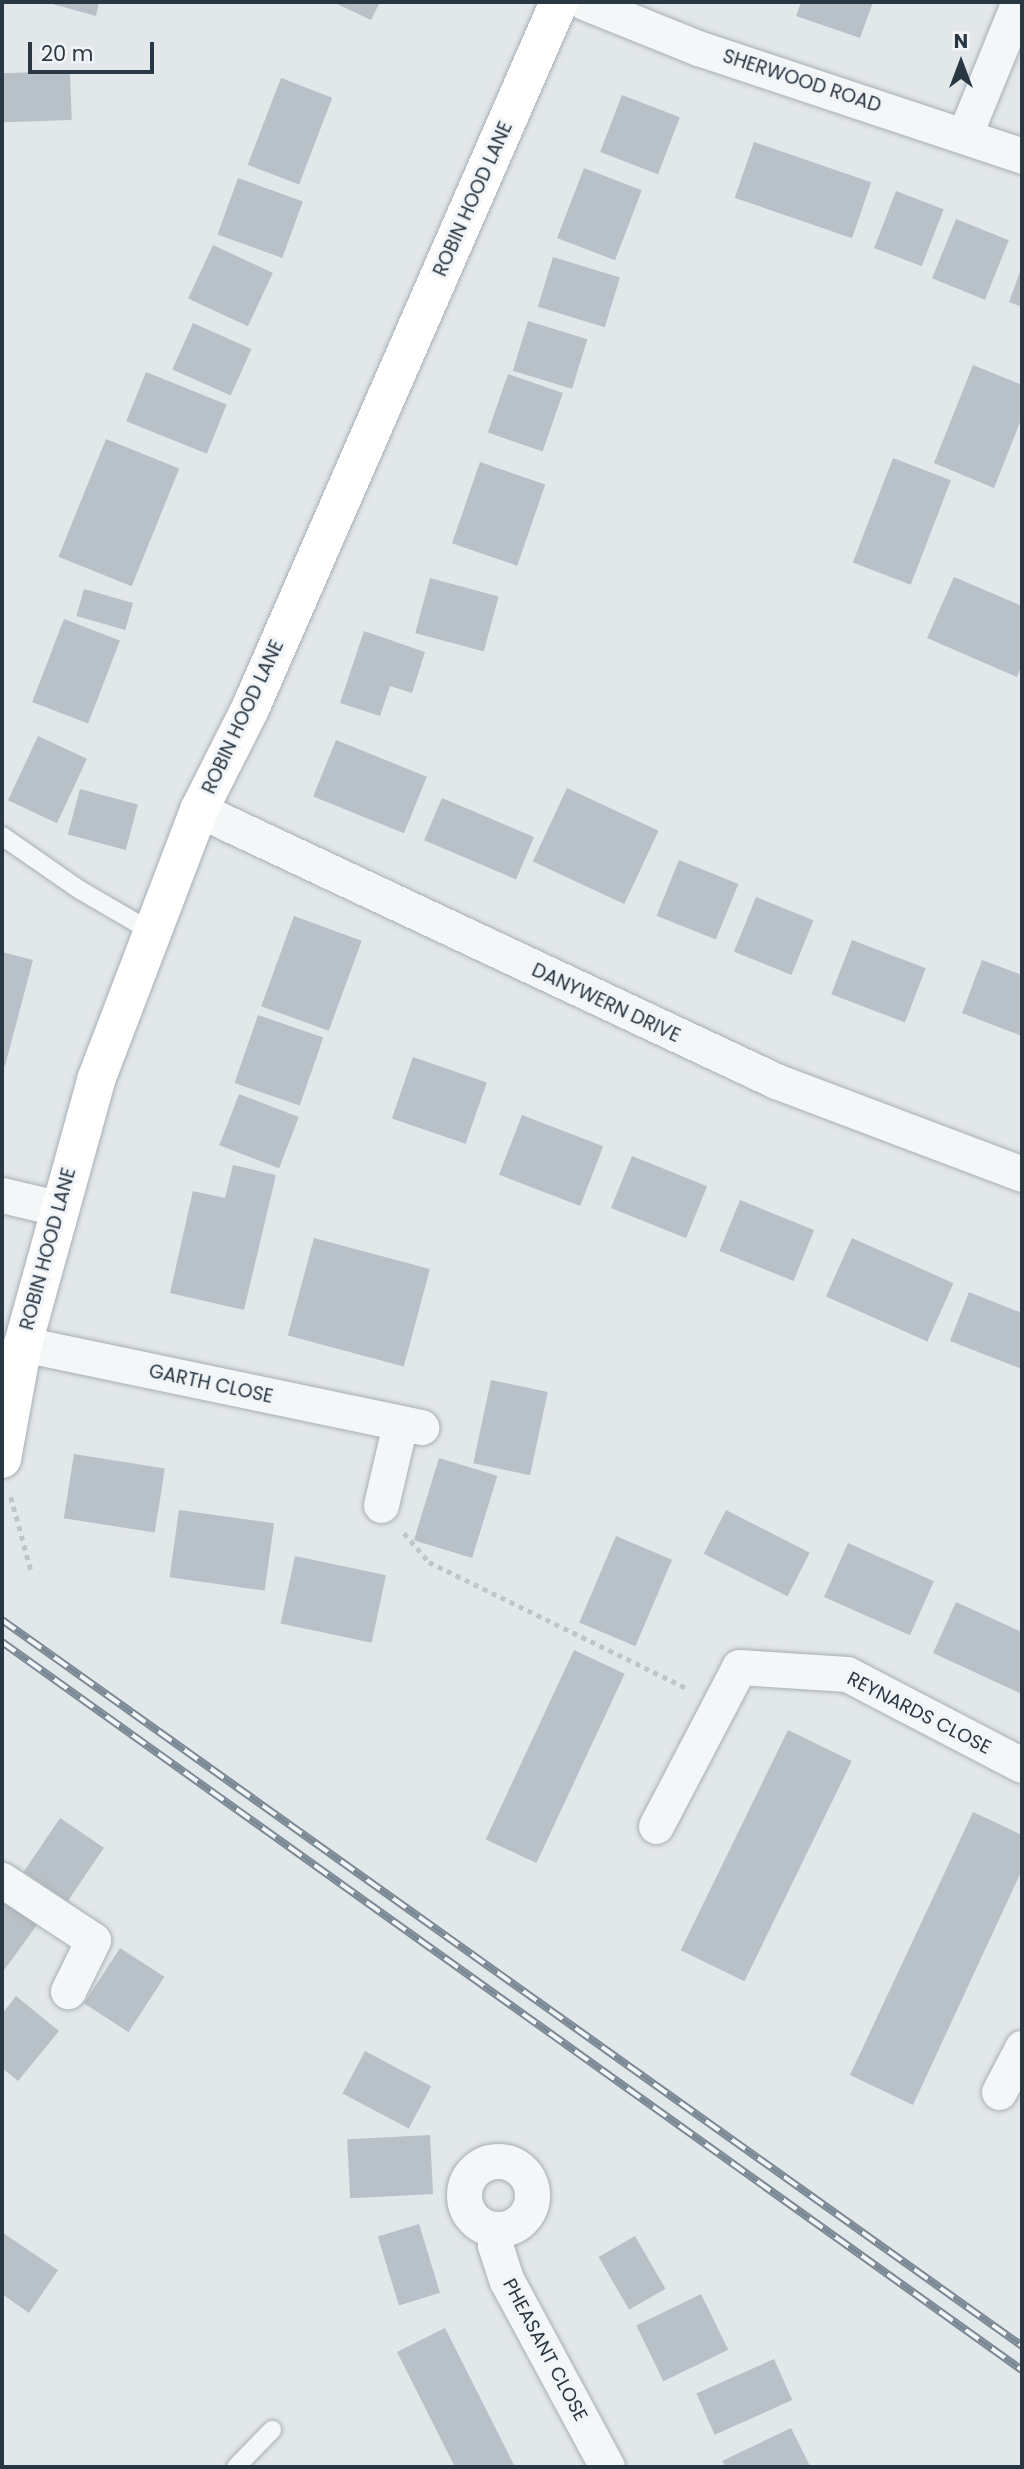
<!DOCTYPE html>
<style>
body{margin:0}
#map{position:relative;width:1024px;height:2469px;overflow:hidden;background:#e2e7ea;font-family:Poppins,sans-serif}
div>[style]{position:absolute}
.building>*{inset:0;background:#b9c1c8;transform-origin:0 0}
.path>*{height:4.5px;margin-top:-2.25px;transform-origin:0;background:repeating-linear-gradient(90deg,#bfc5c9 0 5px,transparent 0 10px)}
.roads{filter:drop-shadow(0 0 2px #a7afb5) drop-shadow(0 0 2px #a7afb5)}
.lane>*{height:18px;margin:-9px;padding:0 9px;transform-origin:9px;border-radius:9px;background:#f4f7f8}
.street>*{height:35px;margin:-17.5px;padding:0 17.5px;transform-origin:17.5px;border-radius:17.5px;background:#f4f7f8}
.street>.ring{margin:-17.5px;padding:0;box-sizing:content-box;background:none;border:35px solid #f4f7f8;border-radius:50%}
.secondary>*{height:38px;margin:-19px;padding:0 19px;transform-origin:19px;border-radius:19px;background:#fff}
.rail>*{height:8px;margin-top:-4px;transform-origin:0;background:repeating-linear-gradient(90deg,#f1f5f8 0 16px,#7b8994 0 32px);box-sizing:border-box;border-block:2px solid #7b8994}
span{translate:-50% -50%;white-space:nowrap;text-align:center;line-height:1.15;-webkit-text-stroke:6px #f1f5f8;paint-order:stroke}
.street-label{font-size:19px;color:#293743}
.frame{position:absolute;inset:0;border:4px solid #293743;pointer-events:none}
.north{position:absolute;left:926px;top:28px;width:70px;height:70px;-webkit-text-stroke:5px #f1f5f8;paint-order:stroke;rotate:0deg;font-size:19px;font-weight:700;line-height:28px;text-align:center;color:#293743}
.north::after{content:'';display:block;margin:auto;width:24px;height:32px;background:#293743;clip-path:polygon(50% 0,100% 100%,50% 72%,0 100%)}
.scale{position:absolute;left:28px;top:42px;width:126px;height:32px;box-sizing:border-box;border:4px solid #293743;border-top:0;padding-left:9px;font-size:21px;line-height:24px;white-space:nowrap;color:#293743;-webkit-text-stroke:5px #f1f5f8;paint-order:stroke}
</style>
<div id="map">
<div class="building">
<div style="clip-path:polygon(45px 2px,99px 2px,96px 16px)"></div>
<div style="clip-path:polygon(333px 2px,380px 2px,371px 20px)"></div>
<div style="clip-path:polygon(801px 2px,873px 2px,860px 38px,796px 16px)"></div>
<div style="left:70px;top:71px;width:49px;height:68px;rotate:88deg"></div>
<div style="left:281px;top:78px;width:55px;height:93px;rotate:21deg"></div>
<div style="left:622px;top:95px;width:62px;height:61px;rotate:21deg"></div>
<div style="left:754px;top:142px;width:124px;height:59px;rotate:19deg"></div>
<div style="left:584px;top:168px;width:62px;height:75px;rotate:21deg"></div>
<div style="left:238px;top:178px;width:69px;height:60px;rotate:20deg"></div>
<div style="left:896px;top:191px;width:51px;height:61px;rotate:21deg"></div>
<div style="left:956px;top:219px;width:57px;height:64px;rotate:22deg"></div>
<div style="left:213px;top:245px;width:66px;height:59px;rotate:25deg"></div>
<div style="left:553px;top:257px;width:70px;height:52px;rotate:17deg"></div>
<div style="clip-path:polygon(1022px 266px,1022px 307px,1009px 302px)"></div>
<div style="left:528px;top:321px;width:62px;height:52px;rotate:17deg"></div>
<div style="left:193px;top:323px;width:64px;height:51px;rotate:24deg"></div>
<div style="clip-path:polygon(973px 365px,1022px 385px,1022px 417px,994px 488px,934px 463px)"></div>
<div style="left:146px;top:372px;width:87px;height:53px;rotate:22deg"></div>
<div style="left:508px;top:374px;width:58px;height:62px;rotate:19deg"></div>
<div style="left:106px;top:439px;width:79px;height:127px;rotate:22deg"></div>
<div style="left:893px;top:458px;width:62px;height:112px;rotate:21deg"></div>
<div style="left:480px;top:462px;width:69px;height:86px;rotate:19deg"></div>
<div style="clip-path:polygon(954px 577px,1022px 606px,1022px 664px,1017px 677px,927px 638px)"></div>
<div style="left:430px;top:578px;width:71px;height:57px;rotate:15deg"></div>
<div style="left:84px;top:589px;width:51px;height:28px;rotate:16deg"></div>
<div style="left:64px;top:619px;width:60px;height:89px;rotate:21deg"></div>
<div style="clip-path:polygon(364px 631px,425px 652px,412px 693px,390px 686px,380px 716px,340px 703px)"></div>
<div style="left:38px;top:736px;width:54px;height:71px;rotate:25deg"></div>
<div style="left:336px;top:740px;width:98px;height:61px;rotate:22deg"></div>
<div style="left:567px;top:788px;width:101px;height:81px;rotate:25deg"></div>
<div style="left:80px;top:789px;width:60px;height:47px;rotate:15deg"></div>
<div style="left:442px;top:798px;width:100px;height:46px;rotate:23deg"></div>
<div style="left:679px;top:860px;width:64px;height:60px;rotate:22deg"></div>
<div style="left:756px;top:897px;width:62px;height:59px;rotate:22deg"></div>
<div style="left:294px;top:916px;width:72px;height:96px;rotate:20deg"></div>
<div style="left:852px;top:940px;width:79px;height:58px;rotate:21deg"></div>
<div style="clip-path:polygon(2px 952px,33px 960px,5px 1066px,2px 1066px)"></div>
<div style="clip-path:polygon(982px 960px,1022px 975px,1022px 1036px,962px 1013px)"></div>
<div style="left:258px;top:1015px;width:69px;height:72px;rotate:19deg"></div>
<div style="left:413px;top:1057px;width:78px;height:65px;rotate:19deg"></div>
<div style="left:239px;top:1094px;width:64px;height:55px;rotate:21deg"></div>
<div style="left:522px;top:1115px;width:87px;height:64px;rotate:21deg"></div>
<div style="left:632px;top:1156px;width:81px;height:56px;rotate:22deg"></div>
<div style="clip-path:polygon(233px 1165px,276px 1175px,244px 1310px,170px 1293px,193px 1191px,225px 1198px)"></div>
<div style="left:740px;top:1200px;width:80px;height:55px;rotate:22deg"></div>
<div style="left:314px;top:1238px;width:120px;height:101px;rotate:15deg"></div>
<div style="left:852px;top:1238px;width:111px;height:64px;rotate:24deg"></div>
<div style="clip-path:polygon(969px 1292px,1022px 1313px,1022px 1369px,950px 1341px)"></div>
<div style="left:491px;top:1380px;width:58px;height:85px;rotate:12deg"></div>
<div style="left:74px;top:1454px;width:92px;height:65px;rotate:9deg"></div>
<div style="left:439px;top:1458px;width:61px;height:86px;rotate:17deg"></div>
<div style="left:179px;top:1510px;width:96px;height:68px;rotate:8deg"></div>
<div style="left:726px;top:1510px;width:94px;height:49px;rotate:27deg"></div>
<div style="left:616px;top:1536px;width:61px;height:94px;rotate:23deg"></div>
<div style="left:848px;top:1543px;width:94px;height:59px;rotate:24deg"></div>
<div style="left:295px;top:1556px;width:93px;height:69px;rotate:12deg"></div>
<div style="clip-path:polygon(956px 1602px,1022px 1632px,1022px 1694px,933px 1653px)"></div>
<div style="left:574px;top:1650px;width:56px;height:209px;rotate:25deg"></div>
<div style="left:788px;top:1730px;width:71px;height:245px;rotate:26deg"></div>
<div style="clip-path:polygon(973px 1812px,1022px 1835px,1022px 1870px,913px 2105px,850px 2075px)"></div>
<div style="left:60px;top:1818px;width:53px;height:65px;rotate:34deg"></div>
<div style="clip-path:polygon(2px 1899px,37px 1925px,2px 1973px)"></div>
<div style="left:120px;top:1948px;width:53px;height:66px;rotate:33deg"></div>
<div style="clip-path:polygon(16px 1996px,59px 2031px,18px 2081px,2px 2068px,2px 2014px)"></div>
<div style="left:365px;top:2051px;width:75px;height:48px;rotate:28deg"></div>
<div style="left:430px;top:2135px;width:59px;height:83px;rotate:87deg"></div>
<div style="left:419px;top:2224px;width:72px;height:43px;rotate:73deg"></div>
<div style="clip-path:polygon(3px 2233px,58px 2270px,29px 2313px,2px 2294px)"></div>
<div style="left:635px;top:2236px;width:61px;height:42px;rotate:60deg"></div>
<div style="left:701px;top:2294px;width:62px;height:72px;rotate:64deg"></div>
<div style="clip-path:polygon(445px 2328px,501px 2439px,515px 2467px,455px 2467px,397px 2352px)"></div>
<div style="left:774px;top:2359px;width:45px;height:85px;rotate:66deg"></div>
<div style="clip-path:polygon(791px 2428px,810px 2466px,726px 2467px,722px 2461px)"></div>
</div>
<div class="path">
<div style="left:11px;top:1497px;width:76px;rotate:74.7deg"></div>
<div style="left:404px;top:1533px;width:38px;rotate:49deg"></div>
<div style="left:429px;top:1562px;width:286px;rotate:26.1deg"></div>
</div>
<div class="roads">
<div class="lane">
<div style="left:2px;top:836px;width:95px;rotate:34.7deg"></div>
<div style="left:80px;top:890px;width:86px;rotate:30.2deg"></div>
<div style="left:236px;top:2467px;width:52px;rotate:-45.8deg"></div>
</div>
<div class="street">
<div style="left:584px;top:2px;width:123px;rotate:22deg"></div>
<div style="left:698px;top:48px;width:342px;rotate:18.4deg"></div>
<div style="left:965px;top:134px;width:143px;rotate:-67.8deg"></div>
<div style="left:199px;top:810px;width:637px;rotate:25.16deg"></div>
<div style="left:776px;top:1081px;width:263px;rotate:20.7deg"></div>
<div style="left:2px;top:1195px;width:57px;rotate:13.3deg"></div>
<div style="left:23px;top:1344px;width:407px;rotate:11.8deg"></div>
<div style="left:381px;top:1505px;width:83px;rotate:-76.8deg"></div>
<div style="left:656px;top:1826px;width:179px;rotate:-62.4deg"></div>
<div style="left:739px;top:1667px;width:108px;rotate:3.7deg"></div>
<div style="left:847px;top:1674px;width:197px;rotate:27.5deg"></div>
<div style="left:2px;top:1880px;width:109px;rotate:33.4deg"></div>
<div style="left:93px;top:1940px;width:57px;rotate:116.1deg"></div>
<div style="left:999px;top:2092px;width:50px;rotate:-62.4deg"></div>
<div class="ring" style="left:464px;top:2161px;width:33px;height:33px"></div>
<div style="left:497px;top:2229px;width:16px;rotate:97deg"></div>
<div style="left:495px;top:2245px;width:38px;rotate:72deg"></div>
<div style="left:507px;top:2281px;width:211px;rotate:61.7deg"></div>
</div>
<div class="secondary">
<div style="left:2px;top:1459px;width:117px;rotate:-79.7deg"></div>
<div style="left:23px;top:1344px;width:274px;rotate:-74.5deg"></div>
<div style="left:96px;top:1080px;width:289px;rotate:-69.1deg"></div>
<div style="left:199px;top:810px;width:113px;rotate:-63.2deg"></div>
<div style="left:250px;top:709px;width:772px;rotate:-66.39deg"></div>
</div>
</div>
<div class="rail">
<div style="left:2px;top:1620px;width:1252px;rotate:35.44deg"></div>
<div style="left:2px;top:1642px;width:1253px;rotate:35.52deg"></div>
</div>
<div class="street-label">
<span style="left:802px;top:81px;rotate:18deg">SHERWOOD ROAD</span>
<span style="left:473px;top:199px;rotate:-66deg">ROBIN HOOD LANE</span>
<span style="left:243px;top:717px;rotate:-65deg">ROBIN HOOD LANE</span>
<span style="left:606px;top:1003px;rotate:25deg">DANYWERN DRIVE</span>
<span style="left:48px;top:1249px;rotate:-75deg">ROBIN HOOD LANE</span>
<span style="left:211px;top:1384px;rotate:12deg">GARTH CLOSE</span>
<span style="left:919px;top:1713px;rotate:27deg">REYNARDS CLOSE</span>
<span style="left:545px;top:2350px;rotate:62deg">PHEASANT CLOSE</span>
</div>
<div class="frame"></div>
<div class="north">N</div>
<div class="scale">20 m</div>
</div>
